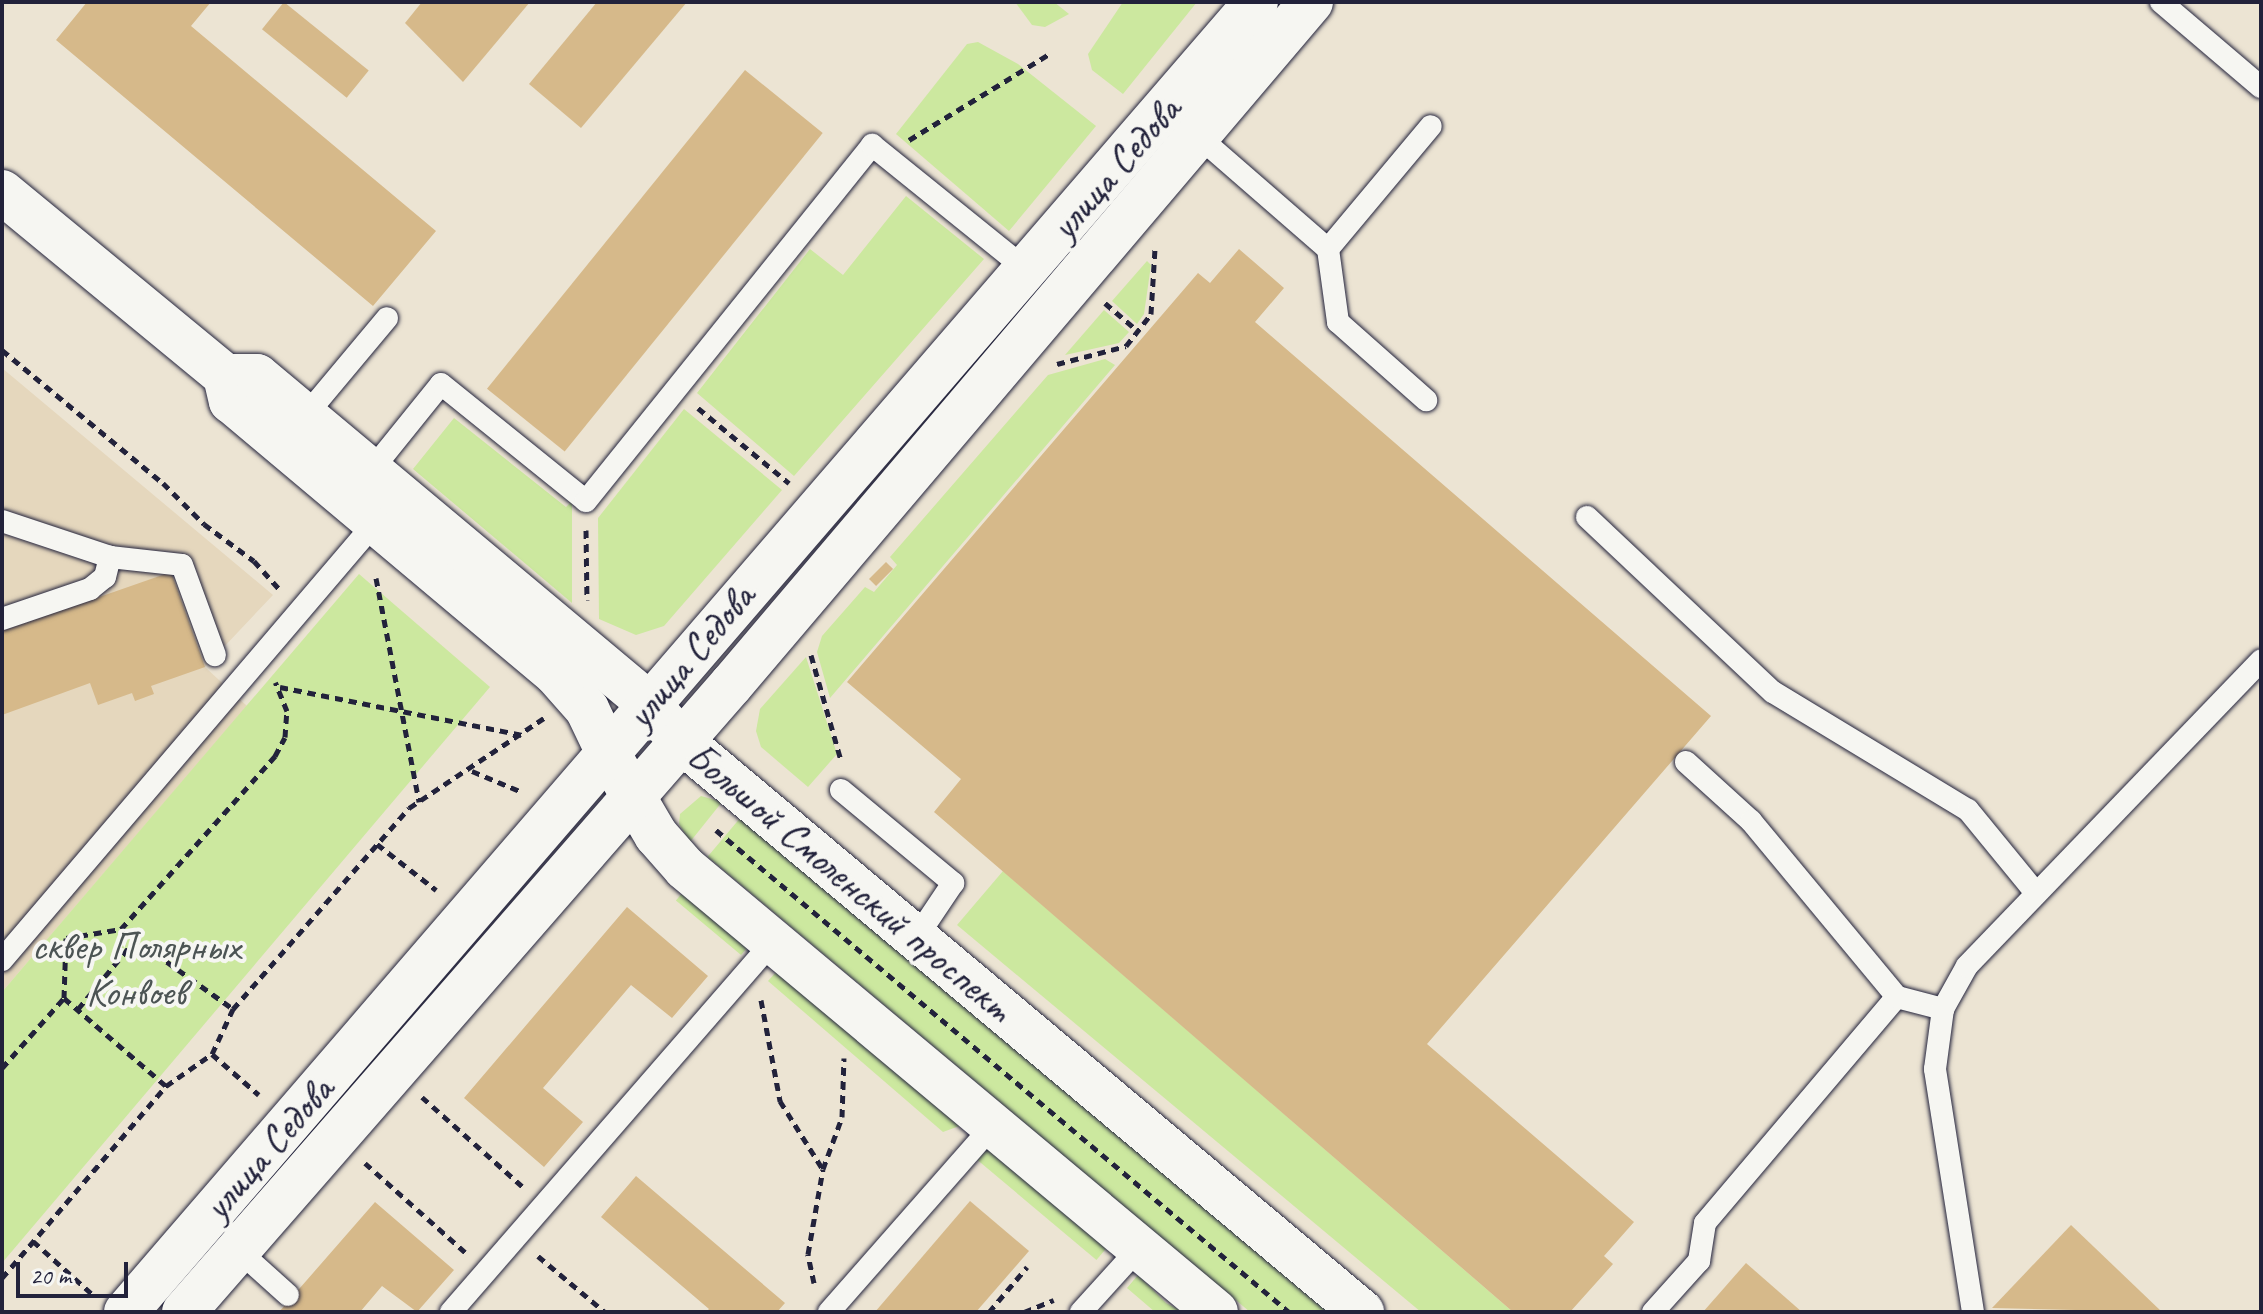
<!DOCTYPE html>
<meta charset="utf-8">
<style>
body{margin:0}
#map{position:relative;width:2263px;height:1314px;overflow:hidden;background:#ece4d3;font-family:Caveat,sans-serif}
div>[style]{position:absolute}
.built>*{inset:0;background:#e5d7bd}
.green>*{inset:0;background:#cce89f;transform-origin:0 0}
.building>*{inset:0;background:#d6b98a;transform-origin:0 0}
.path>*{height:5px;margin-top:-2.5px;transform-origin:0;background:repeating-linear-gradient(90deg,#22223b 0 8px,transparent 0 14px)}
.roads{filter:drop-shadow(0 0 2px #22223b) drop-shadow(0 0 2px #22223b)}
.service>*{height:22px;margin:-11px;padding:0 11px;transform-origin:11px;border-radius:11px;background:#f6f6f2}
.minor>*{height:44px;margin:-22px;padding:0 22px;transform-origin:22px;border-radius:22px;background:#f6f6f2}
.tertiary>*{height:44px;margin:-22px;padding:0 22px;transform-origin:22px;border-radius:22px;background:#f6f6f2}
.secondary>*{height:44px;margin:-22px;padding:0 22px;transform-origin:22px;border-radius:22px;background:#f6f6f2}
span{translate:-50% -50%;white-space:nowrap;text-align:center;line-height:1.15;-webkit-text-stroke:8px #f6f6f2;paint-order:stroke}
.street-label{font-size:40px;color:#22223b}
.park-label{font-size:40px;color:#4c5454}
.frame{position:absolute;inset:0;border:4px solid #22223b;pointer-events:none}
.scale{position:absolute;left:16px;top:1262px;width:112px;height:36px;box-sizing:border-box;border:4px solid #22223b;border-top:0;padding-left:10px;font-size:24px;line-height:28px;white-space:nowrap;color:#22223b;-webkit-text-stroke:6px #f6f6f2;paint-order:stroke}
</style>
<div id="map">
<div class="built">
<div style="clip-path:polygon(2px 368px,273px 595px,205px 667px,247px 706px,2px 992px)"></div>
</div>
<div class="green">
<div style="clip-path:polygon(1015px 2px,1054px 2px,1069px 14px,1045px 27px,1032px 25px)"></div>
<div style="clip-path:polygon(1123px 2px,1197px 2px,1123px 94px,1092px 70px,1088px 54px)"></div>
<div style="clip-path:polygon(978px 42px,1018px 64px,1096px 126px,1009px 231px,896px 134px,967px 44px)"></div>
<div style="clip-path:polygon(906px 196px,984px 259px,794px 476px,697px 393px,810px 249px,843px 275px)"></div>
<div style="clip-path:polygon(1147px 261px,1151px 265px,1144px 314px,1137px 324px,1112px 301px)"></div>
<div style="clip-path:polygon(1104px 310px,1129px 332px,1119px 343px,1065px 355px)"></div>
<div style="clip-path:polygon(1105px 359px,1115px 365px,830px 698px,817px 652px,822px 636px,865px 587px,874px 592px,897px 565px,890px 557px,1048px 375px)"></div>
<div style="clip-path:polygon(684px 409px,782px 490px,664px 626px,636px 635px,599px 619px,598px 518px)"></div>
<div style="clip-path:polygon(454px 418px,566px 507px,572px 501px,572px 603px,413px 469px)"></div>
<div style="clip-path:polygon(359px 574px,490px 687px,2px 1263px,2px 992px)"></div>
<div style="clip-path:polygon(806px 657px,837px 754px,808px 787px,761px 747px,756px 731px,760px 709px)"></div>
<div style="clip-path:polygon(701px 796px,722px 802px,690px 842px,679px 824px,680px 814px)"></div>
<div style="left:741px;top:817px;width:769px;height:52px;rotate:40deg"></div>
<div style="clip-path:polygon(1003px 871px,1513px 1312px,1421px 1312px,957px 925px)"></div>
<div style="left:683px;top:892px;width:85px;height:11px;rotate:40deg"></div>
<div style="clip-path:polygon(777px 971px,962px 1125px,943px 1132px,768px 981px)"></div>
<div style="left:988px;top:1148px;width:155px;height:16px;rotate:40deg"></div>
<div style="clip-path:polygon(1138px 1275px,1166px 1303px,1184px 1312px,1155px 1312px,1127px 1288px)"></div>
</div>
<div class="building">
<div style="clip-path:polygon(87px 2px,211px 2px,191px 26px,436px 231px,373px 306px,56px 40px)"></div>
<div style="left:284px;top:2px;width:109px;height:35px;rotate:39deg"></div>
<div style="clip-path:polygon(422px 2px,530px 2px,463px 82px,405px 23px)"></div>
<div style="clip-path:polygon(597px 2px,687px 2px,581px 128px,529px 84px)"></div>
<div style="left:745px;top:70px;width:100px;height:410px;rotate:39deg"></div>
<div style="clip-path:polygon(1239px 249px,1284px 288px,1255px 322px,1711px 716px,1427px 1044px,1634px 1222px,1604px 1256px,1613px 1264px,1570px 1312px,1513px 1312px,934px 812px,961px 779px,847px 682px,1198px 273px,1210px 283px)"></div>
<div style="left:886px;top:562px;width:10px;height:24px;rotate:45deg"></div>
<div style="clip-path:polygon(171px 572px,205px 667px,151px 686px,154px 694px,135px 701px,132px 693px,98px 705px,90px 683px,2px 715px,2px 631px)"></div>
<div style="clip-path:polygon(627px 907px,708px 976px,672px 1018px,631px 985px,543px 1088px,583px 1122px,544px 1167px,464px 1098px)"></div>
<div style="clip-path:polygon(636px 1176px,785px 1303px,777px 1312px,706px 1312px,709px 1309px,601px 1217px)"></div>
<div style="clip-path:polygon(970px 1201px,1029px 1251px,976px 1312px,875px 1312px)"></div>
<div style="clip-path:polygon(375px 1202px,454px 1270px,417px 1312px,382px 1286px,360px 1312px,279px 1312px)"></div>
<div style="clip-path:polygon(2071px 1225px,2162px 1312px,1992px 1308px)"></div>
<div style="clip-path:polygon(1746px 1263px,1802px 1312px,1703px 1312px)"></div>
</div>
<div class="path">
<div style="left:909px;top:140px;width:167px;rotate:-31.5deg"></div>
<div style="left:1105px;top:303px;width:43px;rotate:40.3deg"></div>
<div style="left:2px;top:350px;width:209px;rotate:39.6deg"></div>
<div style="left:163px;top:483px;width:58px;rotate:45deg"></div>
<div style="left:204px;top:524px;width:62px;rotate:36.5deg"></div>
<div style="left:254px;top:561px;width:38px;rotate:48deg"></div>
<div style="left:1057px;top:364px;width:71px;rotate:-14.6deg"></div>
<div style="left:1126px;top:346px;width:41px;rotate:-52deg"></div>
<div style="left:1151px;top:314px;width:65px;rotate:-86.5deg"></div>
<div style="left:698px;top:408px;width:118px;rotate:39.5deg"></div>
<div style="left:586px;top:530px;width:70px;rotate:89.2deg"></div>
<div style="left:376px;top:578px;width:228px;rotate:79.1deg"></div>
<div style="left:811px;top:655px;width:109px;rotate:74.1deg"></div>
<div style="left:280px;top:687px;width:247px;rotate:11.2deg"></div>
<div style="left:472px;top:771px;width:54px;rotate:22.8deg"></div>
<div style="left:716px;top:830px;width:749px;rotate:40.07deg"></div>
<div style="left:377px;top:844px;width:75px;rotate:37.9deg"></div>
<div style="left:121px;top:929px;width:138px;rotate:35.5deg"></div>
<div style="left:64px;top:998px;width:135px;rotate:40.8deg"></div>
<div style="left:761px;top:1000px;width:103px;rotate:79.3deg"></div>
<div style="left:780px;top:1101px;width:79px;rotate:57.9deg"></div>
<div style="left:78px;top:1009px;width:91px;rotate:-50.4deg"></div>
<div style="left:212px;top:1054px;width:62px;rotate:41.1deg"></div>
<div style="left:2px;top:1068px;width:94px;rotate:-48.5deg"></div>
<div style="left:64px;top:998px;width:60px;rotate:-88.1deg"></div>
<div style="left:66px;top:938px;width:56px;rotate:-9.3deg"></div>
<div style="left:121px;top:929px;width:232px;rotate:-48.3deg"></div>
<div style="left:275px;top:756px;width:21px;rotate:-62deg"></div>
<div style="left:285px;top:737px;width:26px;rotate:-86deg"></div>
<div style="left:287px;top:711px;width:31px;rotate:-112deg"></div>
<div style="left:422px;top:1097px;width:134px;rotate:41.7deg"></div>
<div style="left:365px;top:1163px;width:134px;rotate:41.7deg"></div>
<div style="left:33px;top:1241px;width:79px;rotate:41.9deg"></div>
<div style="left:538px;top:1256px;width:87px;rotate:39.9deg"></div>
<div style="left:2px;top:1278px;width:253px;rotate:-49.5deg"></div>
<div style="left:166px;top:1086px;width:56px;rotate:-34.8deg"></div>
<div style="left:212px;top:1054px;width:50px;rotate:-65deg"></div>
<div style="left:233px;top:1009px;width:267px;rotate:-48.8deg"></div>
<div style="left:409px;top:808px;width:162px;rotate:-33.7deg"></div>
<div style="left:814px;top:1283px;width:30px;rotate:-102deg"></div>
<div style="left:808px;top:1254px;width:86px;rotate:-80deg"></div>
<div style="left:823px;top:1169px;width:55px;rotate:-69.9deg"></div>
<div style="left:842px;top:1117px;width:59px;rotate:-88.1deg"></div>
<div style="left:989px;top:1312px;width:59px;rotate:-49.8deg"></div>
<div style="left:1024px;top:1312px;width:32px;rotate:-22deg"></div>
</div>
<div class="roads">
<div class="service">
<div style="left:2161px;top:2px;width:131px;rotate:40.4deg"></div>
<div style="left:1191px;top:130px;width:181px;rotate:41deg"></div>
<div style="left:1328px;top:249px;width:74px;rotate:82.2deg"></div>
<div style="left:1338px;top:322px;width:118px;rotate:41.6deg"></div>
<div style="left:1328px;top:249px;width:160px;rotate:-50.1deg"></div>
<div style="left:301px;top:421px;width:134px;rotate:-50.1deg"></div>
<div style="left:366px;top:477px;width:119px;rotate:-51.1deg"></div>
<div style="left:441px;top:384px;width:186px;rotate:38.9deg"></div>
<div style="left:586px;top:501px;width:457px;rotate:-51.2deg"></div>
<div style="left:872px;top:145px;width:199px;rotate:38.9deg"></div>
<div style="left:1587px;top:517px;width:255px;rotate:43.3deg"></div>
<div style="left:1773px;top:692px;width:228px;rotate:31.2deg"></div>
<div style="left:1968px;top:810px;width:106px;rotate:50.7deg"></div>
<div style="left:2px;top:521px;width:114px;rotate:18.4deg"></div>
<div style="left:110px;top:557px;width:72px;rotate:6.3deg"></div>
<div style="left:182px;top:565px;width:96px;rotate:69.9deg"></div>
<div style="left:2px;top:619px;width:93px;rotate:-18.8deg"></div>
<div style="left:90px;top:589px;width:19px;rotate:-39deg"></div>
<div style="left:105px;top:577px;width:21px;rotate:-76deg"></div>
<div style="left:1686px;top:762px;width:88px;rotate:42.2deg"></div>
<div style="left:1751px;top:821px;width:229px;rotate:50.3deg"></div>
<div style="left:841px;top:790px;width:146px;rotate:39.7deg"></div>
<div style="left:953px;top:883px;width:66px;rotate:123.9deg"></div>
<div style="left:2px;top:960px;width:582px;rotate:-49.53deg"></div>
<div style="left:238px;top:1250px;width:67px;rotate:42deg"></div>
<div style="left:451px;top:1312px;width:490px;rotate:-49deg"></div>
<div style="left:829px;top:1312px;width:249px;rotate:-48.7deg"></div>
<div style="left:1081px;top:1312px;width:86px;rotate:-47.8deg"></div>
<div style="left:1653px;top:1312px;width:69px;rotate:-48deg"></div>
<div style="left:1699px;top:1261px;width:38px;rotate:-81deg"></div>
<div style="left:1705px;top:1223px;width:297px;rotate:-49.7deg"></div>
<div style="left:1897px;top:997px;width:48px;rotate:14.6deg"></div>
<div style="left:1973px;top:1312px;width:246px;rotate:-98.9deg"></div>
<div style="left:1935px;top:1069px;width:61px;rotate:-82.4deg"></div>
<div style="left:1943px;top:1009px;width:49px;rotate:-60.8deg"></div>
<div style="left:1967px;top:966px;width:424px;rotate:-46.1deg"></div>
</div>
<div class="minor">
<div style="left:2px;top:192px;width:289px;rotate:39.5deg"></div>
<div style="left:225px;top:376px;width:26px;rotate:77deg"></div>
<div style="left:231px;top:401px;width:424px;rotate:40deg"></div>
<div style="left:556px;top:674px;width:47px;rotate:48.5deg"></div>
<div style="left:587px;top:709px;width:51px;rotate:64.4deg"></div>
<div style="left:225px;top:376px;width:32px"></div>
<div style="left:257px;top:376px;width:508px;rotate:39.89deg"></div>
</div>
<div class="tertiary">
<div style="left:647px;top:702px;width:52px;rotate:48.9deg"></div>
<div style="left:681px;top:741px;width:889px;rotate:39.98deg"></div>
<div style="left:609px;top:755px;width:93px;rotate:59.6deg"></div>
<div style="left:656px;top:835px;width:44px;rotate:48.7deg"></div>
<div style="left:685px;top:868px;width:692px;rotate:39.9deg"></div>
</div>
<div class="secondary">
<div style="left:126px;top:1312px;width:1730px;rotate:-49.22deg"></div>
<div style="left:184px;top:1312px;width:832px;rotate:-48.9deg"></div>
<div style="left:731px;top:685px;width:896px;rotate:-49.66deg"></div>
</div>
</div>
<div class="street-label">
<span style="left:1115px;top:168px;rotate:-49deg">улица Седова</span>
<span style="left:690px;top:656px;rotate:-50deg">улица Седова</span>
<span style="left:850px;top:882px;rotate:40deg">Большой Смоленский проспект</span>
<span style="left:268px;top:1148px;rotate:-49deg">улица Седова</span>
</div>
<div class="park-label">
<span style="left:136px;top:969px">сквер Полярных<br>Конвоев</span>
</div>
<div class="frame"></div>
<div class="scale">20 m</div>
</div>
